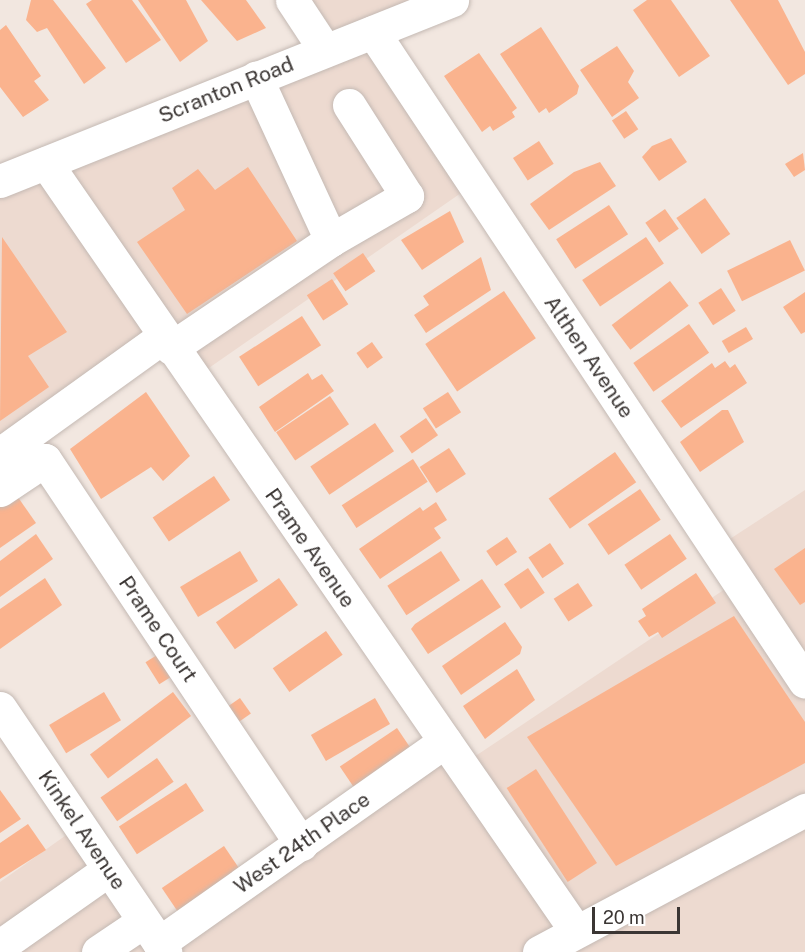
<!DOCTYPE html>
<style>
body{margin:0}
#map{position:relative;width:805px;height:952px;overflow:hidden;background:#f2e7e0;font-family:"Public Sans",sans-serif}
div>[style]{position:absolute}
.built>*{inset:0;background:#eddad0}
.building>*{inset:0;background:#fab38e;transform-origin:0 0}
.roads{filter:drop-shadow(0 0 2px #c4b9b3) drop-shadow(0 0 2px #c4b9b3)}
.minor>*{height:33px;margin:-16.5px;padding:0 16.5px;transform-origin:16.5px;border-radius:16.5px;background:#fff}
.major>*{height:33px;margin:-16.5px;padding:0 16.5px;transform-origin:16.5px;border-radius:16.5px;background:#fff}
span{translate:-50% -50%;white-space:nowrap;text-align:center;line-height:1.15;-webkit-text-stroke:4.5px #fff;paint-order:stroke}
.street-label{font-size:21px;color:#3b3634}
.scale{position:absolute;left:592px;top:907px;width:88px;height:27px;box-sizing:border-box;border:3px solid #3b3634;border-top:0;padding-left:8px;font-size:18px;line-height:21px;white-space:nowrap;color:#3b3634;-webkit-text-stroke:4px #fff;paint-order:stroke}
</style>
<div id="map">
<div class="built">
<div style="clip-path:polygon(292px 0,452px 0,374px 32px,474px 184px,193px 379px,164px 338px,0 454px,0 181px,325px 50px)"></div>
<div style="clip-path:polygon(805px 490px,805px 952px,0 952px,0 882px,79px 826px,159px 943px,445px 741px,462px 765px,737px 581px,716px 548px)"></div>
</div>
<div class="building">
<div style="clip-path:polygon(31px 0,53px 0,106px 68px,84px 84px,47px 28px,37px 32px,26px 20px)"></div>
<div style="clip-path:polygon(92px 0,132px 0,161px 40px,126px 63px,86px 4px)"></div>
<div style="clip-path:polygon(138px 0,186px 0,208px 41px,180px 62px)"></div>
<div style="clip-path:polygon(201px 0,246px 0,266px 28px,237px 41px)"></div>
<div style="clip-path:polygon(647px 0,671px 0,710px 56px,679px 77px,633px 10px)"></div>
<div style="clip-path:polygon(730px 0,778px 0,805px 52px,805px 74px,788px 85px)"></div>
<div style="clip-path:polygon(6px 25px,41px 76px,34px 81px,49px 100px,23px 117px,0 87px,0 30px)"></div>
<div style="clip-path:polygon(541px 27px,579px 86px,577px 94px,549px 113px,546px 108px,539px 113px,500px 54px)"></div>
<div style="clip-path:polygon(617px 46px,634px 71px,628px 82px,639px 98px,612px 117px,580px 70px)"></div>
<div style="clip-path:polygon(479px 53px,517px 108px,512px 112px,515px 117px,493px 131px,490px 126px,482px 132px,444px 76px)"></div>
<div style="left:626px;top:111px;width:22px;height:17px;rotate:56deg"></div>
<div style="clip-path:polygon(671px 138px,687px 162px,659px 181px,642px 157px,652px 146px)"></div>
<div style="left:539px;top:141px;width:27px;height:31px;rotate:57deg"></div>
<div style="clip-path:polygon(803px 153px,805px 170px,794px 177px,785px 164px)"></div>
<div style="clip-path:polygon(600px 162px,616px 186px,549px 230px,530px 204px,574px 172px)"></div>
<div style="clip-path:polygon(248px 167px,297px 241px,187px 314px,137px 242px,185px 210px,172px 188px,198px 169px,215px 190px)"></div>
<div style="left:705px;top:198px;width:44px;height:35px;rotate:55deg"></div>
<div style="left:609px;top:205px;width:35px;height:63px;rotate:57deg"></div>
<div style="left:665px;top:209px;width:24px;height:24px;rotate:55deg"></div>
<div style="clip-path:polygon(450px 211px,464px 242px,422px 270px,401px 240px)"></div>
<div style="clip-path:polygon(2px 237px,67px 332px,28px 356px,49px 387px,0 421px)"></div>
<div style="left:646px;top:237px;width:32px;height:77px;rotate:56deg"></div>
<div style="left:790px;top:240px;width:34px;height:70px;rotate:64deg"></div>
<div style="left:363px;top:253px;width:22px;height:36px;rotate:56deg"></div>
<div style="clip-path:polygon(481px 257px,491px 290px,426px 333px,414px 315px,429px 305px,423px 296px)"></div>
<div style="left:332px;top:279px;width:30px;height:30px;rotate:57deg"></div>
<div style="left:670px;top:281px;width:31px;height:73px;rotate:53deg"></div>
<div style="left:721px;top:288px;width:27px;height:27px;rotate:57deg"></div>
<div style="left:504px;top:291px;width:57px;height:95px;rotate:56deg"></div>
<div style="clip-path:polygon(805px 292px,805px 332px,801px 334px,783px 307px)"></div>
<div style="left:302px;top:316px;width:35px;height:75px;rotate:57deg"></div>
<div style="left:689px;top:324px;width:35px;height:68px;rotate:55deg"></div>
<div style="left:746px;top:327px;width:14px;height:28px;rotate:60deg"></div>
<div style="left:372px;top:342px;width:19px;height:19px;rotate:55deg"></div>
<div style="clip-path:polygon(725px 361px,730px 368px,735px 364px,747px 383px,681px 428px,661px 401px,712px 363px,715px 368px)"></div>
<div style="clip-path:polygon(308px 373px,312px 380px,322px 374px,334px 391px,275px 432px,259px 407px)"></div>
<div style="clip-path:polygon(146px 392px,190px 456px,163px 481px,151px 467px,101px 499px,70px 449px)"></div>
<div style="left:448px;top:392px;width:24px;height:30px;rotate:57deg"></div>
<div style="left:330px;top:396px;width:34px;height:65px;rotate:56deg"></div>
<div style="clip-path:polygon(722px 410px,728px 410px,744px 442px,700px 472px,680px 442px)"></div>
<div style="left:426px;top:418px;width:21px;height:32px;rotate:55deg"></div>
<div style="left:375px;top:423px;width:34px;height:78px;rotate:56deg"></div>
<div style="left:449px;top:448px;width:31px;height:35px;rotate:57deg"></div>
<div style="left:615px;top:452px;width:37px;height:81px;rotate:55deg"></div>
<div style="left:413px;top:459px;width:27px;height:85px;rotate:57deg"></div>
<div style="left:214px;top:476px;width:29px;height:74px;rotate:56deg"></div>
<div style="left:640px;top:489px;width:37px;height:63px;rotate:56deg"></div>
<div style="clip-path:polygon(15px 493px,36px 523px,0 548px,0 504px)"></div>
<div style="clip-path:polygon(436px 502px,447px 520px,434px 528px,441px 538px,380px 579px,359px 549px,420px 507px,423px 511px)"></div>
<div style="clip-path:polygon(36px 534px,53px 559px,0 597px,0 561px)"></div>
<div style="left:670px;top:534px;width:30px;height:55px;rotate:56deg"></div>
<div style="left:507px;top:537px;width:18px;height:25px;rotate:56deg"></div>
<div style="left:550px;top:543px;width:25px;height:26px;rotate:56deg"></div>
<div style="clip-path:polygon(805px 548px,805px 602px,800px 605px,774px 569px)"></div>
<div style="left:240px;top:551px;width:35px;height:70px;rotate:59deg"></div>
<div style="left:441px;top:551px;width:35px;height:64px;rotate:57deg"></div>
<div style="left:528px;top:568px;width:30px;height:29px;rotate:56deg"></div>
<div style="clip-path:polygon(696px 573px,716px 603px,662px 638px,658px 632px,649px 637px,638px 621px,646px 616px,642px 609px)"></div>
<div style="clip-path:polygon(45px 578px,62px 605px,0 649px,0 609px)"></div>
<div style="left:279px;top:578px;width:33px;height:77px;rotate:55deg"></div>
<div style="clip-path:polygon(482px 579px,501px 607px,428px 654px,411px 629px,415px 624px)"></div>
<div style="left:578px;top:583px;width:27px;height:29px;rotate:57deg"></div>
<div style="clip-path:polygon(734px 616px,805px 722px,805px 763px,616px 866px,527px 737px)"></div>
<div style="clip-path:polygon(505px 622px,522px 647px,520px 654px,461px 695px,442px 666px)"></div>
<div style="left:326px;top:631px;width:29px;height:65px;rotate:55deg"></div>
<div style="left:165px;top:650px;width:26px;height:23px;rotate:58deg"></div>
<div style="clip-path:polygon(517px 669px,535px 700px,485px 739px,463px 706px)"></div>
<div style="left:104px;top:692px;width:33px;height:64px;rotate:59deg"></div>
<div style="left:173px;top:692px;width:30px;height:104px;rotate:53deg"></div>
<div style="left:240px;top:698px;width:19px;height:14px;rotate:55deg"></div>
<div style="left:375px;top:698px;width:30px;height:74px;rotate:60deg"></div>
<div style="left:397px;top:728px;width:32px;height:69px;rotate:56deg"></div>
<div style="left:157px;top:758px;width:29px;height:69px;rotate:55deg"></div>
<div style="left:536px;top:769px;width:112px;height:35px;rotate:57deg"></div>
<div style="left:186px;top:783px;width:33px;height:80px;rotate:57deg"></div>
<div style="clip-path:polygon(0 790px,21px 819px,0 833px)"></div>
<div style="clip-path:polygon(28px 824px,46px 850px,0 879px,0 843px)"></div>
<div style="left:224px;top:846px;width:32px;height:75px;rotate:56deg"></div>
</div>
<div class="roads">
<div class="minor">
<div style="left:292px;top:0;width:60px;rotate:56.6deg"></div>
<div style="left:373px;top:32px;width:780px;rotate:56.39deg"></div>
<div style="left:46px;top:163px;width:933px;rotate:55.39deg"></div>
<div style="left:0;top:181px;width:487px;rotate:-21.8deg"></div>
<div style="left:331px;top:240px;width:88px;rotate:-30.1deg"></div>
<div style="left:407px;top:196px;width:108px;rotate:-122.5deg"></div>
<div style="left:171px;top:348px;width:193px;rotate:-34deg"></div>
<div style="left:331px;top:240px;width:179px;rotate:-114.8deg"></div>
<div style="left:0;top:454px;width:201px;rotate:-35.7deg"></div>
<div style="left:0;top:490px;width:54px;rotate:-33.7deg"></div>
<div style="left:45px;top:460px;width:462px;rotate:56.3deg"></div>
<div style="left:0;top:708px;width:295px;rotate:55.9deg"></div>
<div style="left:159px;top:943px;width:350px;rotate:-35.2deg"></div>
<div style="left:0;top:946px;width:132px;rotate:-35.1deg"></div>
<div style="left:98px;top:952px;width:55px;rotate:-34deg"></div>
</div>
<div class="major">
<div style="left:539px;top:952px;width:302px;rotate:-28.1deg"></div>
</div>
</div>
<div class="street-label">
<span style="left:226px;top:90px;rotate:-22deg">Scranton Road</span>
<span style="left:589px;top:357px;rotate:56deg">Althen Avenue</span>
<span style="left:310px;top:548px;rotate:55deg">Prame Avenue</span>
<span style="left:158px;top:629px;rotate:56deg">Prame Court</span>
<span style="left:82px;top:830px;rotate:56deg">Kinkel Avenue</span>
<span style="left:302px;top:843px;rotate:-35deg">West 24th Place</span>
</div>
<div class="scale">20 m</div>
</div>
